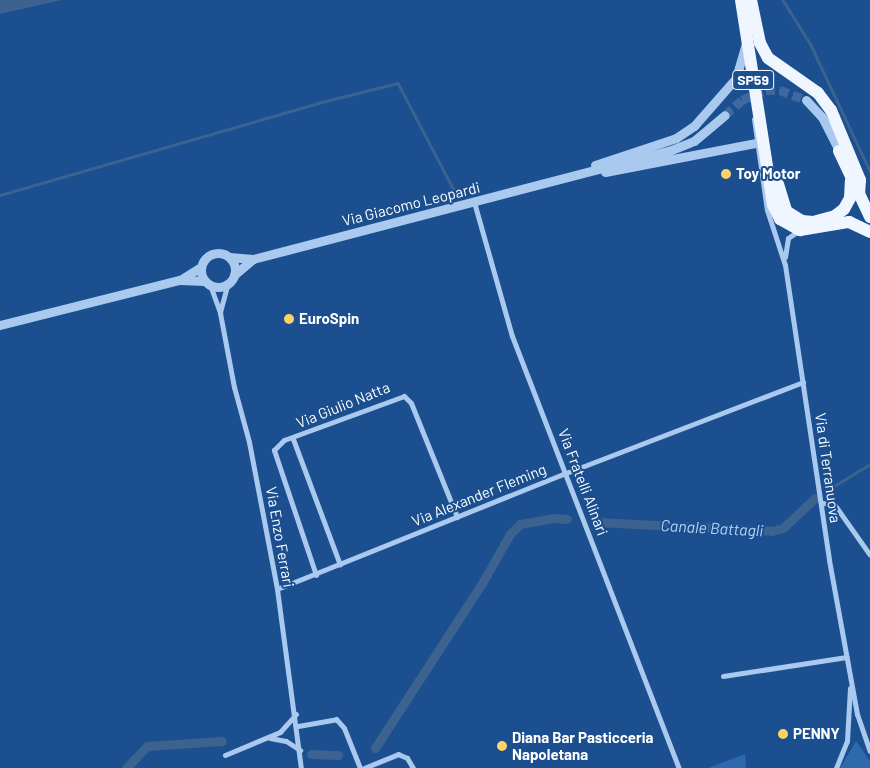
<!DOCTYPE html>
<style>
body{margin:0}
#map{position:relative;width:870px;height:768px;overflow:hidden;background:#1b4f8f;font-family:Barlow,sans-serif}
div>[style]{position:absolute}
.green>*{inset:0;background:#2e69ad}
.water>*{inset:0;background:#3c6290}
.stream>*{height:2.5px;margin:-1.25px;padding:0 1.25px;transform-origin:1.25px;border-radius:1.25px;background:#3c6290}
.canal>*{height:9px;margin:-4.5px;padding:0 4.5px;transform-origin:4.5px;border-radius:4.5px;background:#3c6290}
.tertiary-tunnel>*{height:9px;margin-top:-4.5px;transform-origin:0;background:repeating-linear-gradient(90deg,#3d69a0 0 9px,transparent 0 13.5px)}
.minor>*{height:5px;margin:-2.5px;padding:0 2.5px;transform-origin:2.5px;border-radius:2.5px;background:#a9c9ee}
.tertiary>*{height:9px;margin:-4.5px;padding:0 4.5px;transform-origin:4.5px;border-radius:4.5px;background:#a9c9ee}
.tertiary>.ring{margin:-4.5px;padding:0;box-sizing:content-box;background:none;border:9px solid #a9c9ee;border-radius:50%}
.primary>*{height:12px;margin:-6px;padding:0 6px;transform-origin:6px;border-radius:6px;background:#f0f6ff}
.dots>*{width:14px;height:14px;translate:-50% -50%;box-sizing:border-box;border:2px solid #1b4f8f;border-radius:50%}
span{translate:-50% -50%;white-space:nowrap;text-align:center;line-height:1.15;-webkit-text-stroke:4px #1b4f8f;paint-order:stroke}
.shield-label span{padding:1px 4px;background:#1b4f8f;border:1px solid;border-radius:4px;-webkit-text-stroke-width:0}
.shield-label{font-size:14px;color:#fff;font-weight:700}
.poi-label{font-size:15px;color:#fff;font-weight:700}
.left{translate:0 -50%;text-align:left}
.street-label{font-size:15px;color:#fff}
.water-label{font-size:16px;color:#b5d3f5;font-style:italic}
</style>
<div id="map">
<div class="green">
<div style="clip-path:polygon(856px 741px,870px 761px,870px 768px,840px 768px)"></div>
<div style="clip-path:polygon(745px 754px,746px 768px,708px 768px)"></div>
</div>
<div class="water">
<div style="clip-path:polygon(0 0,62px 0,0 14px)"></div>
</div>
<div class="stream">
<div style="left:783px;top:0;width:53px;rotate:58.1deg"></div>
<div style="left:811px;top:45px;width:139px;rotate:64.9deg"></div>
<div style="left:0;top:195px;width:331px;rotate:-16.1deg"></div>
<div style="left:318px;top:103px;width:82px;rotate:-14deg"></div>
<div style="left:398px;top:83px;width:121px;rotate:62.4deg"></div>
<div style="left:826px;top:491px;width:52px;rotate:-31.5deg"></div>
</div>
<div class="canal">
<div style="left:597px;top:522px;width:175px;rotate:2.9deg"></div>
<div style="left:772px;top:531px;width:11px;rotate:-15deg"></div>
<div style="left:783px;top:528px;width:44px;rotate:-43.2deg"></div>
<div style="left:375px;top:748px;width:194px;rotate:-57deg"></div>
<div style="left:481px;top:585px;width:59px;rotate:-60.4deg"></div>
<div style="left:510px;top:534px;width:14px;rotate:-45deg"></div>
<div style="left:520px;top:524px;width:34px;rotate:-10deg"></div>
<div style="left:553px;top:518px;width:14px;rotate:4deg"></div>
<div style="left:311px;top:754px;width:27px;rotate:2deg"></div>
<div style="left:126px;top:768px;width:30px;rotate:-46deg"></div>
<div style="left:147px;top:746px;width:75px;rotate:-3.8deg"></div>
</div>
<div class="tertiary-tunnel">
<div style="left:725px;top:115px;width:23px;rotate:-41deg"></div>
<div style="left:742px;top:100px;width:26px;rotate:-23deg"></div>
<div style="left:766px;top:90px;width:14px"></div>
<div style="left:780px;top:90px;width:28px;rotate:21deg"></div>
</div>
<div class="minor">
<div style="left:754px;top:119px;width:92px;rotate:81.9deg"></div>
<div style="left:767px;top:210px;width:58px;rotate:71.9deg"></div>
<div style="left:785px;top:265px;width:298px;rotate:81.5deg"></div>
<div style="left:829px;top:560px;width:157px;rotate:79.7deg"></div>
<div style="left:857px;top:714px;width:39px;rotate:71deg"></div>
<div style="left:474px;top:202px;width:139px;rotate:74.2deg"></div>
<div style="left:512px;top:336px;width:463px;rotate:68.9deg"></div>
<div style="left:785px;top:257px;width:19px;rotate:-81deg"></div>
<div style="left:788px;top:238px;width:14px;rotate:-34deg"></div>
<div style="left:210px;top:285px;width:30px;rotate:70deg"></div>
<div style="left:220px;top:313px;width:75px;rotate:79.3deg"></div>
<div style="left:234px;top:387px;width:57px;rotate:74.7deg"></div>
<div style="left:249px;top:442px;width:150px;rotate:79.2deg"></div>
<div style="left:277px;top:589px;width:181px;rotate:82.4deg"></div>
<div style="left:220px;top:312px;width:30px;rotate:-75deg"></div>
<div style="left:293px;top:439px;width:134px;rotate:69.5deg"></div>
<div style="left:822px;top:503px;width:12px;rotate:5deg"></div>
<div style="left:834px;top:504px;width:62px;rotate:54.8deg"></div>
<div style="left:316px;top:575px;width:132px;rotate:-108.6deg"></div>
<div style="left:274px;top:450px;width:14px;rotate:-45deg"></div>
<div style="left:284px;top:440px;width:128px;rotate:-20.1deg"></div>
<div style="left:404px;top:396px;width:10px;rotate:45deg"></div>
<div style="left:411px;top:403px;width:123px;rotate:68deg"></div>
<div style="left:277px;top:589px;width:311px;rotate:-21.9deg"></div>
<div style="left:566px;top:473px;width:254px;rotate:-21deg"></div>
<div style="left:723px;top:676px;width:125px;rotate:-8.7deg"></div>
<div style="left:298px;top:726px;width:39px;rotate:-10deg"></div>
<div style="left:336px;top:719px;width:12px;rotate:48deg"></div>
<div style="left:344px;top:728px;width:43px;rotate:68.2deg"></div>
<div style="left:270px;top:738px;width:16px;rotate:11deg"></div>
<div style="left:286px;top:741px;width:17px;rotate:33deg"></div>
<div style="left:225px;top:755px;width:60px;rotate:-22.7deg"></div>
<div style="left:280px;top:732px;width:24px;rotate:-48deg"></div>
<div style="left:364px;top:768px;width:37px;rotate:-22deg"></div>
<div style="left:398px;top:754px;width:10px;rotate:24deg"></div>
<div style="left:407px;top:758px;width:12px;rotate:59deg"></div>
<div style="left:836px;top:768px;width:29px;rotate:-68deg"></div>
<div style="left:847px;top:741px;width:53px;rotate:-86.8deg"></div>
</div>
<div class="tertiary">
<div style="left:806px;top:100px;width:23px;rotate:47deg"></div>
<div style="left:822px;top:117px;width:38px;rotate:63deg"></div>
<div style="left:595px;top:165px;width:85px;rotate:-18.4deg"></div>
<div style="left:676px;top:138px;width:22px;rotate:-34deg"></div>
<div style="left:694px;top:126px;width:64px;rotate:-48.8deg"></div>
<div style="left:736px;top:78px;width:36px;rotate:-74deg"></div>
<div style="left:605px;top:172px;width:154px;rotate:-10.9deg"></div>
<div class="ring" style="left:201px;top:253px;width:25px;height:25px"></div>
<div style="left:229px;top:257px;width:24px;rotate:5deg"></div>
<div style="left:253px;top:259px;width:430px;rotate:-14.6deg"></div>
<div style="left:669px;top:151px;width:27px;rotate:-22deg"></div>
<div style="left:694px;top:141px;width:40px;rotate:-40deg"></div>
<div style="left:234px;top:275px;width:25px;rotate:-40deg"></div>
<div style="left:180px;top:280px;width:25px;rotate:-32deg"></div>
<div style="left:0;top:325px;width:185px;rotate:-14.1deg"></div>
<div style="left:179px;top:280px;width:26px;rotate:2deg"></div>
</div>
<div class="primary">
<div style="left:741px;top:0;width:207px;rotate:81.1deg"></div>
<div style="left:773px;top:205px;width:16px;rotate:63deg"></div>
<div style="left:780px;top:219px;width:23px;rotate:29deg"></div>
<div style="left:800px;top:230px;width:50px;rotate:-9.3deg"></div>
<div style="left:849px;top:222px;width:23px;rotate:25deg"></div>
<div style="left:751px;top:0;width:44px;rotate:78.2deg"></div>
<div style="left:760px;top:43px;width:17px;rotate:62deg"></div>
<div style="left:768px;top:58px;width:61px;rotate:35deg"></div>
<div style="left:818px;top:93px;width:21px;rotate:53deg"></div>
<div style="left:831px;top:110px;width:76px;rotate:67.5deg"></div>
<div style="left:860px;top:180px;width:14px;rotate:94deg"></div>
<div style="left:839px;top:151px;width:73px;rotate:64.8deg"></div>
<div style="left:778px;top:184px;width:28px;rotate:73deg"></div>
<div style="left:786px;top:211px;width:19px;rotate:32deg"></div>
<div style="left:802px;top:221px;width:11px;rotate:5deg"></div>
<div style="left:813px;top:222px;width:23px;rotate:-15deg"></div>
<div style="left:835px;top:216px;width:11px;rotate:-38deg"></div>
<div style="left:844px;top:209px;width:13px;rotate:-61deg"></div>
<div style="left:850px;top:198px;width:17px;rotate:-87deg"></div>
</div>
<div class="dots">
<div style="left:726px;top:174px;background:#ffd166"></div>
<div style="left:289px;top:319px;background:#ffd166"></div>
<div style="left:783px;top:734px;background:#ffd166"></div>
<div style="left:502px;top:746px;background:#ffd166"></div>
</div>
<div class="shield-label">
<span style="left:753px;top:80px">SP59</span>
</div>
<div class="poi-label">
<span class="left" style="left:736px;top:174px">Toy Motor</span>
<span class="left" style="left:299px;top:319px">EuroSpin</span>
<span class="left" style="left:793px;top:734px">PENNY</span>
<span class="left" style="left:512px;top:746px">Diana Bar Pasticceria<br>Napoletana</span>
</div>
<div class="street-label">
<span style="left:411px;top:204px;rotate:-14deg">Via Giacomo Leopardi</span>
<span style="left:343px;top:405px;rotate:-22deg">Via Giulio Natta</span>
<span style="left:828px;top:468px;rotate:82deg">Via di Terranuova</span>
<span style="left:583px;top:482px;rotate:69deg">Via Fratelli Alinari</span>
<span style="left:479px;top:495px;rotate:-22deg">Via Alexander Fleming</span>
<span style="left:280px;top:537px;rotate:80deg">Via Enzo Ferrari</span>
</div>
<div class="water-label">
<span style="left:712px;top:528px;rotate:3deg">Canale Battagli</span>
</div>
</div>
